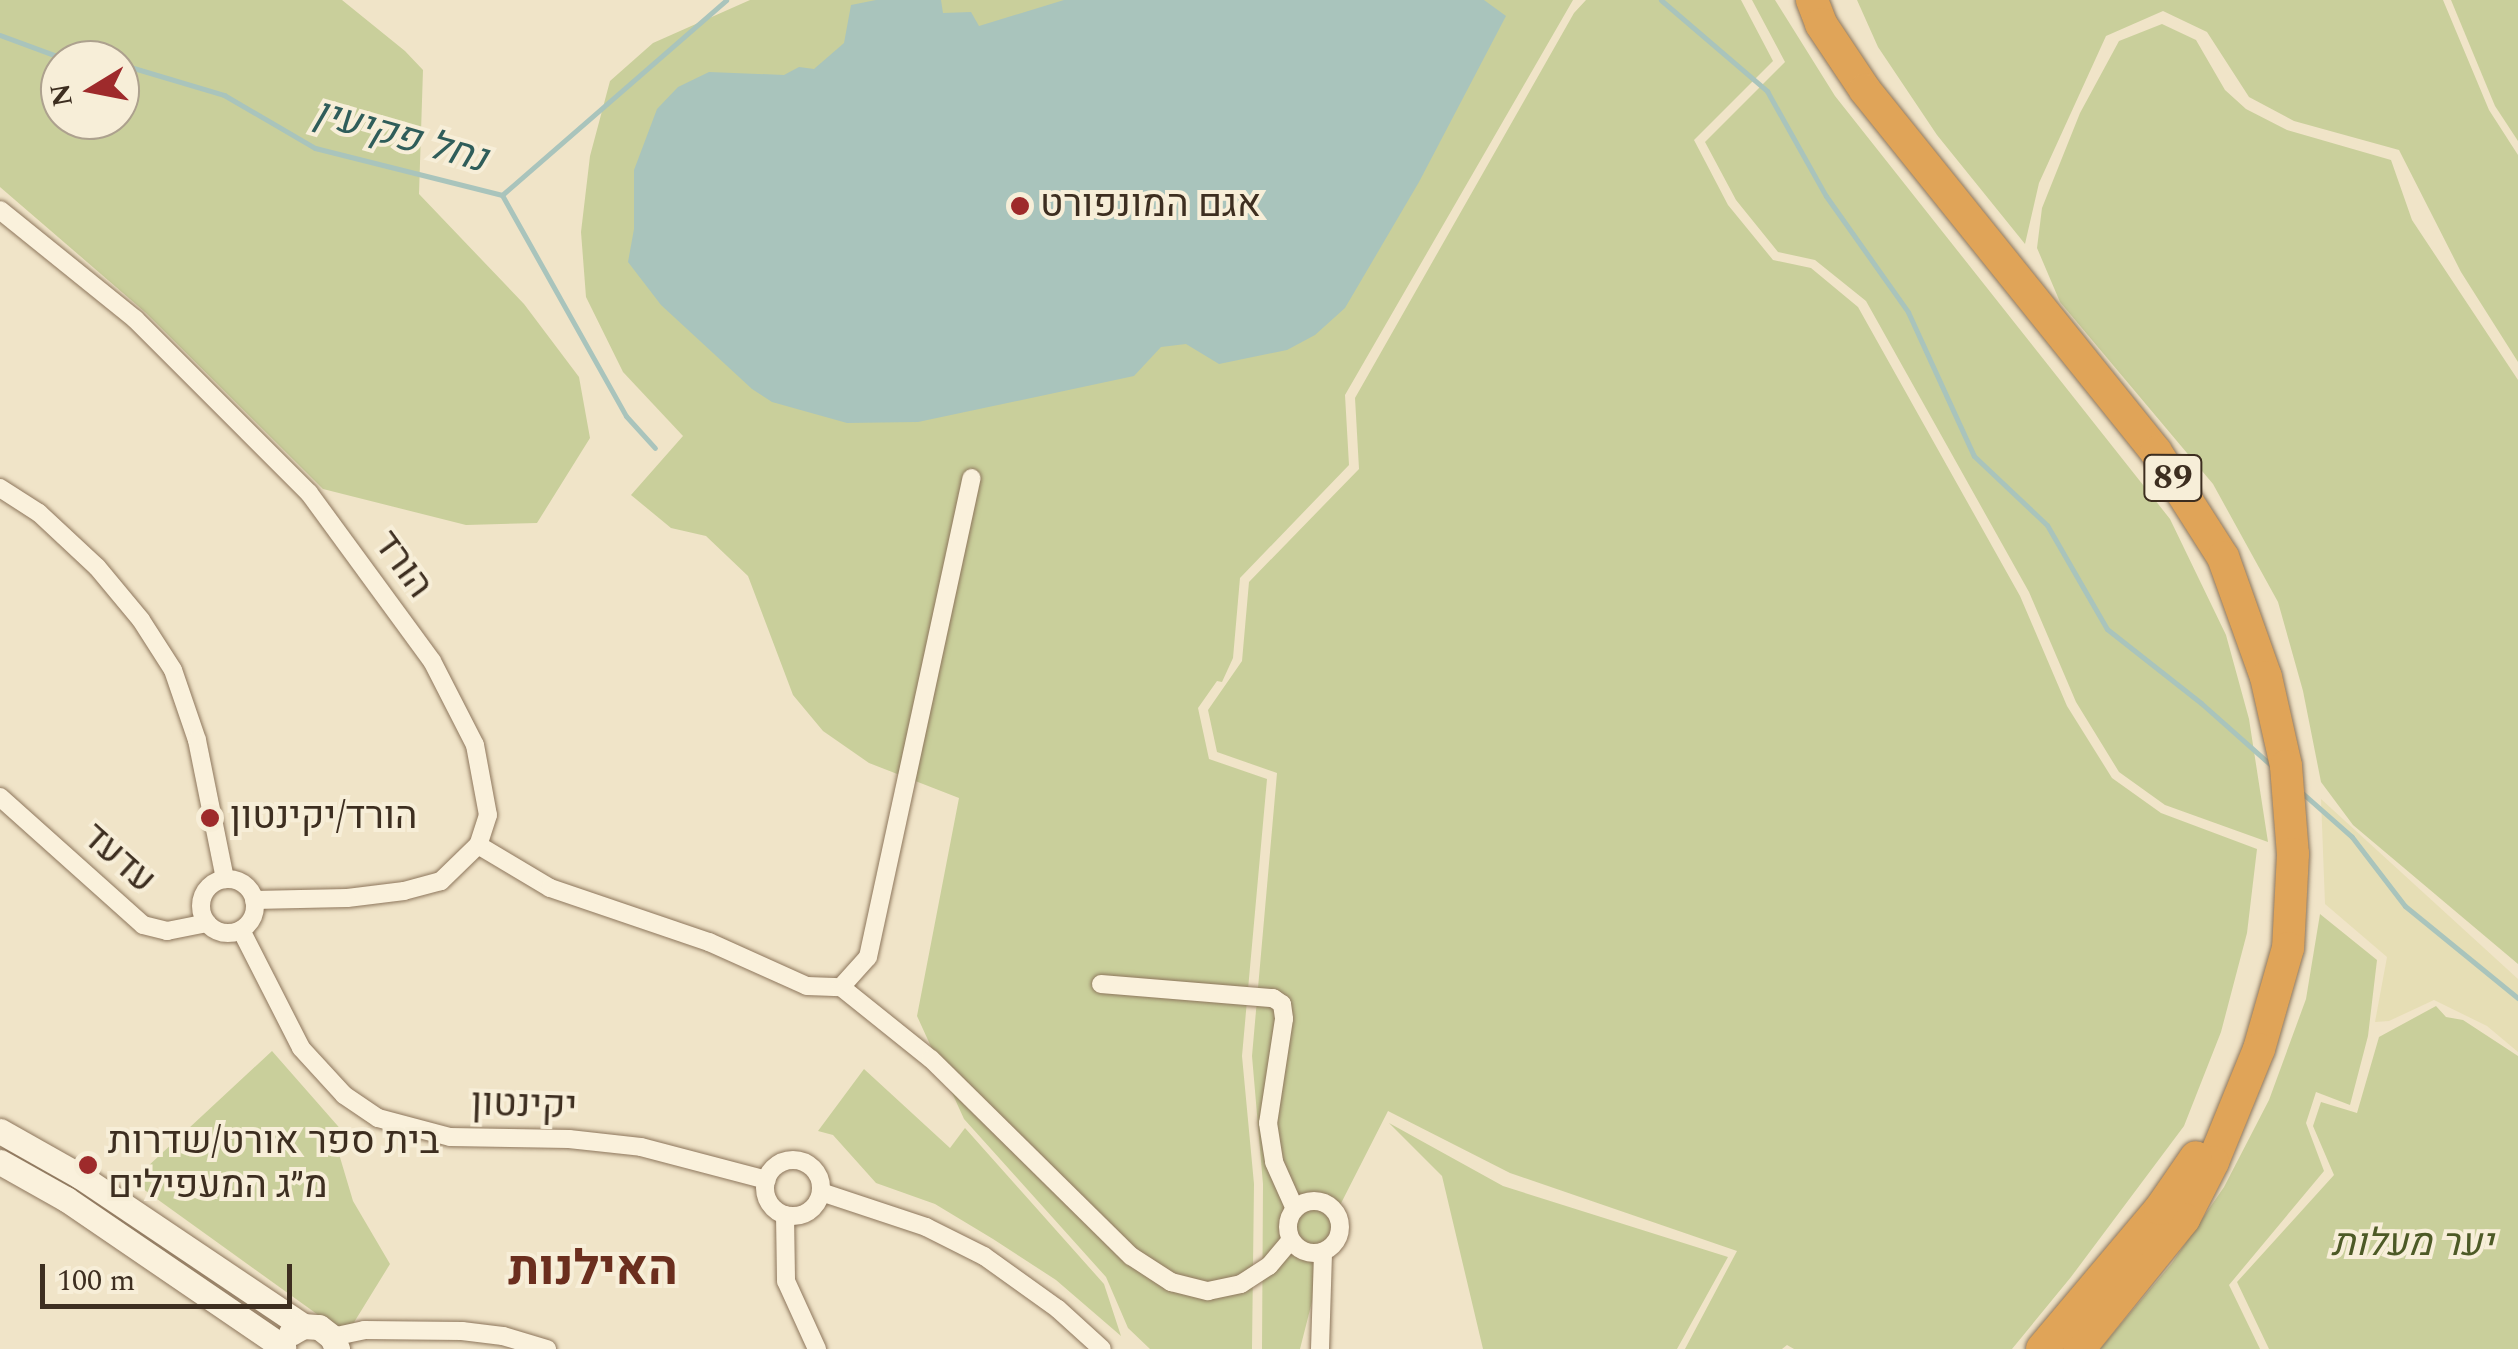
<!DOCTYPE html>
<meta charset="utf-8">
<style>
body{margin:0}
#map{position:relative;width:2518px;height:1349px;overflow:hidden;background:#f0e4c8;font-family:Spectral,Heebo,serif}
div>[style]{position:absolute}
.farmland>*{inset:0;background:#e6deb5}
.green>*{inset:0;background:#c9cf9b}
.water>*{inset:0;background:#a9c4bc}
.stream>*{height:5px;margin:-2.5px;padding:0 2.5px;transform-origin:2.5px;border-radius:2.5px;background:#a9c4bc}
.roads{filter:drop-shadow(0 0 2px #8d765c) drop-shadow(0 0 2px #8d765c)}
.street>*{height:18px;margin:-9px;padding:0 9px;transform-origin:9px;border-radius:9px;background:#faf1dc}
.street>.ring{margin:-9px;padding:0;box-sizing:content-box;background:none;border:18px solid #faf1dc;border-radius:50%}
.secondary>*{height:25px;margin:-12.5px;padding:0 12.5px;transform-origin:12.5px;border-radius:12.5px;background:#faf1dc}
.highway>*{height:32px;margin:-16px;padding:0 16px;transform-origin:16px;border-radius:16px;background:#e0a458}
.dots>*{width:28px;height:28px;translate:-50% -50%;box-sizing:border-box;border:5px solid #f7eed8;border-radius:50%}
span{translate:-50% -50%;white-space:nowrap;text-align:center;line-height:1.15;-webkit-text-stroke:8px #f7eed8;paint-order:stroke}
.shield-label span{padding:2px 8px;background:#f7eed8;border:2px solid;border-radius:8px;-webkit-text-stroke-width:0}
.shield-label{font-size:35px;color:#3d2e20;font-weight:700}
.poi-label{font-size:38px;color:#3d2e20}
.left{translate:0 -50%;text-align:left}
.street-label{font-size:38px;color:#3d2e20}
.park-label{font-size:38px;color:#4d5a26;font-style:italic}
.water-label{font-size:40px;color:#2f5d5a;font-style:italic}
.district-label{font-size:48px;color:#6b2e1e;font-weight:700}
.north{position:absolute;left:40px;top:40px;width:100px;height:100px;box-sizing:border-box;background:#f7eed8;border:2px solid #ada18e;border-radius:50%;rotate:260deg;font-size:28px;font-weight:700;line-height:40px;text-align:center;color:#3d2e20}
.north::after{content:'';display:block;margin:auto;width:35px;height:45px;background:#9e2a2b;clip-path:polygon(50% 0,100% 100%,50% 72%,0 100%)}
.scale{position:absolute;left:40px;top:1264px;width:252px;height:45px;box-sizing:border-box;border:5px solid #3d2e20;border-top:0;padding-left:12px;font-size:30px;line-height:35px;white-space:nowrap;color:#3d2e20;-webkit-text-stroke:8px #f7eed8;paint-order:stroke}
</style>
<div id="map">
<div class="farmland">
<div style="clip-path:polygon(2321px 799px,2518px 979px,2518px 1052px,2487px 1026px,2434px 1000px,2389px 1021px,2375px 1022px,2387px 957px,2325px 904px)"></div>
</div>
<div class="green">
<div style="clip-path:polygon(evenodd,0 0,342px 0,405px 51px,423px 70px,419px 194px,524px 304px,579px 377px,590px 438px,537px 523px,466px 525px,323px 489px,145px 312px,0 187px,0 0,60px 60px,120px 60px,120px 120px,60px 120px,60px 60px)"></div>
<div style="clip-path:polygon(750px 0,1573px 0,1345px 395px,1349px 465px,1240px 578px,1233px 658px,1222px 682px,1217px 681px,1198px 708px,1209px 759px,1267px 779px,1242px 1056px,1254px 1184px,1252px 1349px,1150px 1349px,1128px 1328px,1106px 1277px,964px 1119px,917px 1016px,959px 798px,869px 763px,823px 731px,793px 695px,748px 576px,706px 536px,671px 528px,631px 495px,683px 436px,623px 372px,586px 297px,581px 232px,590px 156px,610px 81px,653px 43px)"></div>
<div style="clip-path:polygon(1586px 0,1741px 0,1773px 61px,1694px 140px,1728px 205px,1773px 260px,1811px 268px,1858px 307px,2020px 596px,2067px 706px,2112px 778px,2161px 813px,2257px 849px,2247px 933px,2221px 1032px,2184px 1126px,2071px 1277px,2012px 1349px,1794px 1349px,1787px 1345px,1782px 1349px,1685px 1349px,1737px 1251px,1510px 1173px,1388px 1111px,1333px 1219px,1300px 1349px,1262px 1349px,1263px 1184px,1252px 1056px,1277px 773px,1217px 752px,1208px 710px,1242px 661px,1249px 582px,1359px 469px,1355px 398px,1574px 13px)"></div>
<div style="clip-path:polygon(1752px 0,1775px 0,1835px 96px,2170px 519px,2226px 635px,2249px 719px,2268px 842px,2165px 805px,2119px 772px,2076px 702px,2029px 592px,1866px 301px,1815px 260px,1778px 252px,1736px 200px,1705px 142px,1785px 62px)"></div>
<div style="clip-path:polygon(1857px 0,2443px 0,2489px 110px,2518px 155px,2518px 362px,2461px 272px,2399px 150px,2294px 121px,2249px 97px,2207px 32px,2163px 11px,2106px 36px,2039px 183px,2025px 244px,1937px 135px,1878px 47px)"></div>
<div style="clip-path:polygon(2451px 0,2518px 0,2518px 141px,2495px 106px)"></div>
<div style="clip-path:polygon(2162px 24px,2196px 40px,2225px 90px,2246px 109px,2287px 130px,2391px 160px,2412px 220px,2518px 380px,2518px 964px,2353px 825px,2321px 782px,2303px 691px,2278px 602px,2213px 484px,2060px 302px,2037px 248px,2042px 208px,2080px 113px,2119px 41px)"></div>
<div style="clip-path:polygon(2320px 914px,2377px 960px,2368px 1036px,2350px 1105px,2316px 1092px,2306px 1123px,2324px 1171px,2229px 1285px,2260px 1349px,2100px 1349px,2172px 1263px,2224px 1187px,2269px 1100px,2306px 999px)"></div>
<div style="clip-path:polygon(2436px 1006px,2446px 1017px,2463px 1020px,2518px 1056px,2518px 1349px,2269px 1349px,2237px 1282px,2334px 1175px,2313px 1126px,2321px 1102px,2357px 1113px,2379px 1037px)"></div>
<div style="clip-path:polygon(272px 1051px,344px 1133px,339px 1154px,353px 1201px,390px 1264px,353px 1324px,353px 1340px,132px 1181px)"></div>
<div style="clip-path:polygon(864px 1069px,950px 1148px,965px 1128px,1104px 1284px,1121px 1336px,1056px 1280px,993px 1239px,935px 1204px,876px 1183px,833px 1135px,818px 1131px)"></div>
<div style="clip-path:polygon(1389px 1123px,1503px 1186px,1728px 1257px,1677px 1349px,1483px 1349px,1442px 1176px)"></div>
</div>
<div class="water">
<div style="clip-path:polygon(876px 0,941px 0,943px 13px,971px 12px,979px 26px,1064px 0,1484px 0,1506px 16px,1419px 182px,1345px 308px,1315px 335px,1287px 350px,1219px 364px,1186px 344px,1161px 347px,1134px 376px,918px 422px,847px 423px,772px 402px,752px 389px,661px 305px,628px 262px,634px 229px,634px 170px,657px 109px,678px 87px,709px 72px,784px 75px,799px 67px,814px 69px,844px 43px,851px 5px)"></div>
</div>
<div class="stream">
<div style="left:1661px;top:0;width:140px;rotate:40.6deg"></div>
<div style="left:1767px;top:91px;width:120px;rotate:60.7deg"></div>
<div style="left:1826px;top:196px;width:142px;rotate:54.7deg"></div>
<div style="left:1908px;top:312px;width:158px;rotate:65.4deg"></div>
<div style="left:1974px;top:456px;width:100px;rotate:43.4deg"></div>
<div style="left:2047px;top:525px;width:120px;rotate:60deg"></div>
<div style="left:2107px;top:629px;width:120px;rotate:38.2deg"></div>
<div style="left:2201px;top:703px;width:96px;rotate:41.6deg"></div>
<div style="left:0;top:35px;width:58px;rotate:20.3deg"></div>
<div style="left:54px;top:55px;width:46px;rotate:6.2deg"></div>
<div style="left:120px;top:64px;width:109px;rotate:16.6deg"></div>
<div style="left:224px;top:95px;width:105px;rotate:30.2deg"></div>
<div style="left:315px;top:148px;width:193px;rotate:14.1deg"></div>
<div style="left:502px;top:195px;width:297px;rotate:-41deg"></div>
<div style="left:502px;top:195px;width:253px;rotate:60.7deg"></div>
<div style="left:626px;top:416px;width:43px;rotate:47.8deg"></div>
<div style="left:2300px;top:791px;width:69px;rotate:41.5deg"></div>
<div style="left:2352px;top:837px;width:87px;rotate:52.5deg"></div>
<div style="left:2405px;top:906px;width:146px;rotate:39.2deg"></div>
</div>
<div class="roads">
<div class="street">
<div style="left:0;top:210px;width:174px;rotate:38.9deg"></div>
<div style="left:135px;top:319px;width:246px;rotate:45deg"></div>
<div style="left:309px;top:493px;width:208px;rotate:53.8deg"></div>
<div style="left:432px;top:661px;width:94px;rotate:62.9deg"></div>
<div style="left:475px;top:745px;width:71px;rotate:79.5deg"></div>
<div style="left:488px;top:815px;width:32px;rotate:108deg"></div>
<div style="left:478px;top:845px;width:52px;rotate:135.8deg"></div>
<div style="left:441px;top:881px;width:38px;rotate:165deg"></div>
<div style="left:404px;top:891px;width:57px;rotate:173deg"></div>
<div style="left:347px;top:898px;width:93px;rotate:178.8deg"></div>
<div style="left:0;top:488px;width:46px;rotate:32.7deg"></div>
<div style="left:39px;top:513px;width:79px;rotate:43deg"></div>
<div style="left:97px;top:567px;width:69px;rotate:50.3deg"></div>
<div style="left:141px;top:620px;width:59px;rotate:57.4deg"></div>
<div style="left:173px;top:670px;width:74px;rotate:71.1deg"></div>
<div style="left:197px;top:740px;width:142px;rotate:78.6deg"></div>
<div style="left:0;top:797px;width:192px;rotate:41.8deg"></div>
<div style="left:143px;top:925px;width:25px;rotate:14deg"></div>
<div style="left:167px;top:931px;width:41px;rotate:-11.3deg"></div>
<div style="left:478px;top:845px;width:84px;rotate:30.8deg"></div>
<div style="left:550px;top:888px;width:168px;rotate:18.8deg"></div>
<div style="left:709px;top:942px;width:107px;rotate:24.2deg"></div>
<div style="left:807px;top:986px;width:34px;rotate:2deg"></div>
<div style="left:841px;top:987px;width:115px;rotate:38.7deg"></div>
<div style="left:931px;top:1059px;width:281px;rotate:44.6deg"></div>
<div style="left:1131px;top:1256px;width:48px;rotate:33deg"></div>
<div style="left:1171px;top:1282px;width:38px;rotate:14deg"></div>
<div style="left:1208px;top:1291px;width:34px;rotate:-12deg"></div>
<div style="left:1241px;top:1284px;width:33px;rotate:-33deg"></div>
<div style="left:1269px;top:1266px;width:34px;rotate:-50deg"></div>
<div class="ring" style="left:201px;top:879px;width:36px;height:36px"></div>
<div style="left:241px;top:930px;width:132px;rotate:63deg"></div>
<div style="left:301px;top:1048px;width:64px;rotate:47.5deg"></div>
<div style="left:344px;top:1095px;width:41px;rotate:34.1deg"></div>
<div style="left:378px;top:1118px;width:74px;rotate:14.8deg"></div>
<div style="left:450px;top:1137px;width:119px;rotate:1deg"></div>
<div style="left:569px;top:1139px;width:72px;rotate:6.3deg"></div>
<div style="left:641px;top:1147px;width:130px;rotate:14.7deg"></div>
<div style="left:1101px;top:984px;width:173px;rotate:4.7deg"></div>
<div style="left:1273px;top:998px;width:11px;rotate:34deg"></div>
<div style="left:1282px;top:1004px;width:15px;rotate:82deg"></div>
<div style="left:1284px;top:1019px;width:105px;rotate:98.7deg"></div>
<div style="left:1268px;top:1123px;width:39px;rotate:81deg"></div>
<div style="left:1274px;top:1162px;width:51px;rotate:65.9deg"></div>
<div style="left:841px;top:987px;width:40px;rotate:-48deg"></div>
<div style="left:868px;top:957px;width:490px;rotate:-77.8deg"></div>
<div class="ring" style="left:765px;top:1160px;width:38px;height:38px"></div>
<div style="left:821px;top:1192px;width:111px;rotate:18.4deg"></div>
<div style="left:926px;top:1227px;width:65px;rotate:26.6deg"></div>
<div style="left:984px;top:1256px;width:91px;rotate:35.6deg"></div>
<div style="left:1058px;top:1309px;width:59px;rotate:42.3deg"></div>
<div class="ring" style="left:1288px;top:1201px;width:34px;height:34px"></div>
<div style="left:785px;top:1215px;width:66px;rotate:89.1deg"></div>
<div style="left:786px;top:1281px;width:75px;rotate:65.5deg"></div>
<div style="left:332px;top:1337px;width:33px;rotate:-12deg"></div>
<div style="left:364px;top:1330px;width:98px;rotate:0.6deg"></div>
<div style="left:462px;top:1331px;width:41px;rotate:7deg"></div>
<div style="left:503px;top:1336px;width:46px;rotate:16.5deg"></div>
<div style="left:1320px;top:1349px;width:97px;rotate:-88.2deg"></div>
</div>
<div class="secondary">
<div style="left:0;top:1131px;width:92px;rotate:29.4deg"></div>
<div style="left:80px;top:1176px;width:269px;rotate:33.9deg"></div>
<div style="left:0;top:1162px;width:76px;rotate:29.3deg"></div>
<div style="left:66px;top:1199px;width:263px;rotate:34.3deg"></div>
<div style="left:291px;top:1333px;width:14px;rotate:-30deg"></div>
<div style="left:303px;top:1326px;width:16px;rotate:4deg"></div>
<div style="left:319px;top:1327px;width:16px;rotate:38deg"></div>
<div style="left:332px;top:1337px;width:13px;rotate:67deg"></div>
</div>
<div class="highway">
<div style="left:1812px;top:0;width:26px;rotate:69deg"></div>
<div style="left:1821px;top:24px;width:79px;rotate:56.3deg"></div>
<div style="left:1865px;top:90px;width:464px;rotate:51.2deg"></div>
<div style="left:2156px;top:452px;width:125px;rotate:57.5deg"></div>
<div style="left:2223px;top:557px;width:127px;rotate:70.3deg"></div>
<div style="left:2266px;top:677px;width:91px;rotate:77.3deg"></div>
<div style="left:2286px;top:766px;width:88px;rotate:85.5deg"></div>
<div style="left:2293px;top:854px;width:94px;rotate:93deg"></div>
<div style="left:2288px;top:948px;width:105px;rotate:106deg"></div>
<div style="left:2259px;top:1049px;width:122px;rotate:112.2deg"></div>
<div style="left:2213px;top:1162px;width:64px;rotate:117deg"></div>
<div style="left:2184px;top:1219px;width:167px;rotate:128.9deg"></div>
<div style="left:2042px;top:1349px;width:183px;rotate:-49.9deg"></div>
<div style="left:2160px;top:1209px;width:63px;rotate:-55.3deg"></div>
</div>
</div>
<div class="dots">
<div style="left:1020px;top:206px;background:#9e2a2b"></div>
<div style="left:210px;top:818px;background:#9e2a2b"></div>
<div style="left:88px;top:1165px;background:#9e2a2b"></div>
</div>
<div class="shield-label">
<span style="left:2173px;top:478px">89</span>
</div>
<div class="poi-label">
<span class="left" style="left:1040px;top:206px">אגם המונפורט</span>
<span class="left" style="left:230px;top:818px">הורד/יקינטון</span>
<span class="left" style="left:108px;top:1165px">בית ספר אורט/שדרות<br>מ״ג המעפילים</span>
</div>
<div class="street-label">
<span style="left:402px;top:565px;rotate:54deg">הורד</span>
<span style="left:118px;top:859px;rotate:42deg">עדעד</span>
<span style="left:524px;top:1106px;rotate:2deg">יקינטון</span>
</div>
<div class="park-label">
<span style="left:2412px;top:1245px">יער מעלות</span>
</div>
<div class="water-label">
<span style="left:400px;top:137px;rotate:16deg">נחל פקיעין</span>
</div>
<div class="district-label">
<span style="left:593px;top:1270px">האילנות</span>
</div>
<div class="north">N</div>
<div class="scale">100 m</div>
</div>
